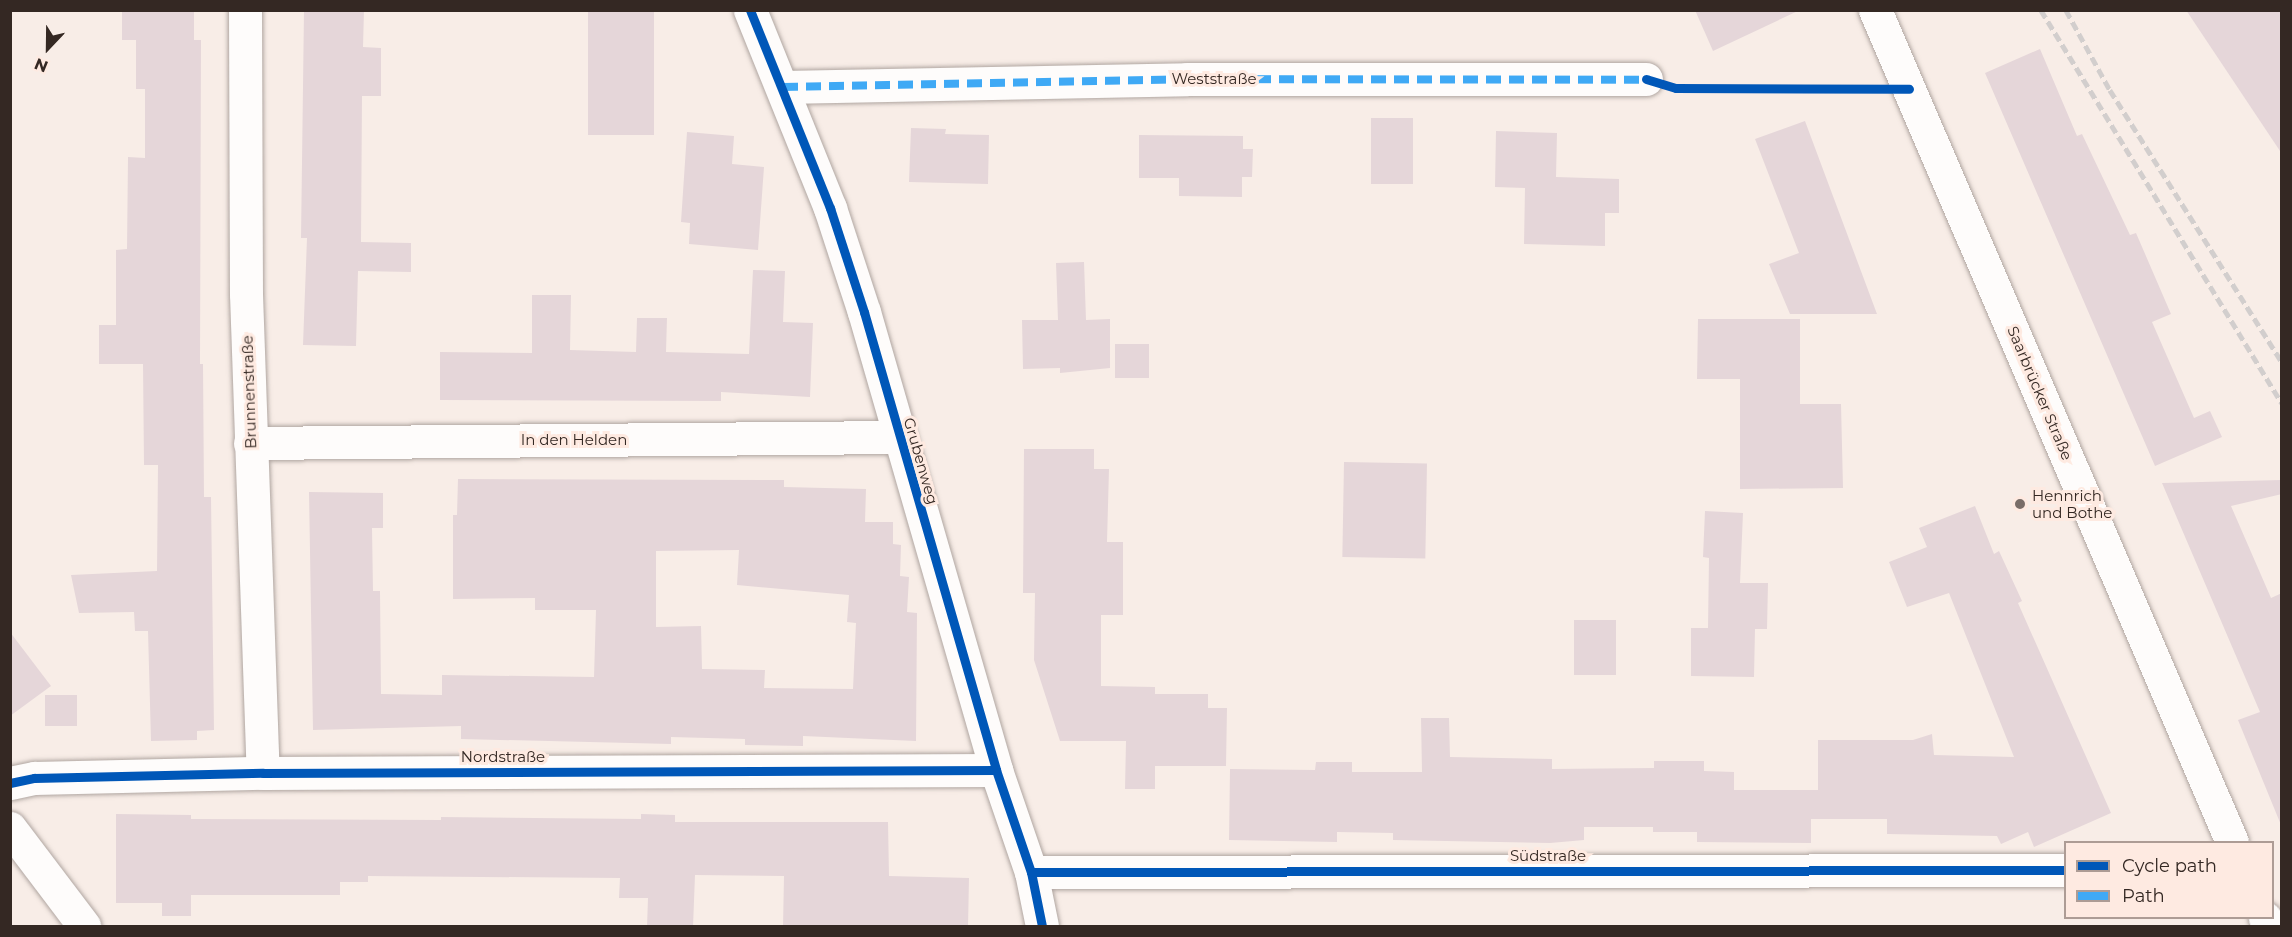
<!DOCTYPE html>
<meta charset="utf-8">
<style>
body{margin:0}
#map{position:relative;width:2292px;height:937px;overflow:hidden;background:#f8ede7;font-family:Montserrat,sans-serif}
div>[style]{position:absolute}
.building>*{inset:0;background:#e5d6d9;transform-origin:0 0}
.roads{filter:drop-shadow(0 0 2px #b0a6a1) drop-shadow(0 0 2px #b0a6a1)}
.minor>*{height:33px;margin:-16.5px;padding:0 16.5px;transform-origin:16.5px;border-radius:16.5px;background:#fefcfb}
.tertiary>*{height:33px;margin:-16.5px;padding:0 16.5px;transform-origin:16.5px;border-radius:16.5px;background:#fefcfb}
.rail>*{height:4.5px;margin-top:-2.25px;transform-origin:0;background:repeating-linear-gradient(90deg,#d2cecd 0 9px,transparent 0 13.5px)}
.quiet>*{height:8px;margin-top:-4px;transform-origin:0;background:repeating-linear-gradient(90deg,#3fa9f5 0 15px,transparent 0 23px)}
.cycleway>*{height:9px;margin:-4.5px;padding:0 4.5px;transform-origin:4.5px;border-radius:4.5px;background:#0057b8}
.dots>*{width:16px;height:16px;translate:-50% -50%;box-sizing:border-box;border:3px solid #feeae1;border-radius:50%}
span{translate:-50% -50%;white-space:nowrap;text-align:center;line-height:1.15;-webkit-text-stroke:6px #feeae1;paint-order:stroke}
.street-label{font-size:15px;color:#342823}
.poi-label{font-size:15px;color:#342823}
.left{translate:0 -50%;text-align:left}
.frame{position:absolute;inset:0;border:12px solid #342823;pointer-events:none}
.legend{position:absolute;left:2064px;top:841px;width:210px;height:78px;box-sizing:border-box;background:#feeae1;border:2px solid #ad9c95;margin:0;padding:8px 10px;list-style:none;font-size:18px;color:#342823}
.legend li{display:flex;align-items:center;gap:12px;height:30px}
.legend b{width:30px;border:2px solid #ad9c95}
.north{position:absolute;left:18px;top:18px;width:60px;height:60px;-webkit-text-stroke:4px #feeae1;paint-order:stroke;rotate:202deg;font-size:16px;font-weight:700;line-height:24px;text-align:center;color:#342823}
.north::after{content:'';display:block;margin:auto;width:21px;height:27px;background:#342823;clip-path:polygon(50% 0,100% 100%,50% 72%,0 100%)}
</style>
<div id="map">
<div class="building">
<div style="clip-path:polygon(122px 10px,194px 10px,194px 40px,201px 40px,200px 364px,203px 364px,204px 497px,211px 497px,214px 730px,197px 731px,197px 740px,151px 741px,148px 631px,135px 631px,134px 612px,79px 613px,71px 575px,157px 571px,158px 465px,144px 465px,143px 364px,99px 364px,99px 325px,116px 325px,116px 250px,127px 249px,128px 157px,145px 158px,145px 89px,136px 89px,136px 40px,122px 40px)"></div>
<div style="clip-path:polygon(304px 10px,364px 10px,363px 47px,381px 48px,381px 96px,362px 96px,361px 242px,411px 243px,411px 272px,358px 271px,356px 346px,303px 345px,307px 238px,301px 238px)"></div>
<div style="left:588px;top:10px;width:66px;height:125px"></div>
<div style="clip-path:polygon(1695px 10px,1800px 10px,1713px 51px)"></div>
<div style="clip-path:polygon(2186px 10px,2282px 10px,2282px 154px)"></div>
<div style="clip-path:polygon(2040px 49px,2077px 136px,2082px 134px,2130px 235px,2136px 233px,2171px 314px,2152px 322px,2194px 418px,2210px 411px,2222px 437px,2155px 466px,1985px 73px)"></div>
<div style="left:1371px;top:118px;width:42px;height:66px"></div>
<div style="clip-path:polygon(1805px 121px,1821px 164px,1877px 314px,1790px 314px,1769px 264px,1799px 253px,1755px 139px)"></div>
<div style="clip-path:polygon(911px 128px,946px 129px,945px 134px,989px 135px,988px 184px,909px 182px)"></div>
<div style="clip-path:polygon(1496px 131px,1557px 133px,1556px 177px,1619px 179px,1619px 213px,1605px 213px,1605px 246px,1524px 244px,1525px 188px,1495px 187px)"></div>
<div style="clip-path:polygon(687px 132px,734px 136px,732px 164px,764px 167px,758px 250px,689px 244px,690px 223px,681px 222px)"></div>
<div style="clip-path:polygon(1139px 135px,1243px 136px,1243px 149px,1253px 149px,1252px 177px,1242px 177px,1242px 197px,1179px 196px,1179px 178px,1139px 178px)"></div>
<div style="clip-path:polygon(1084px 262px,1086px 320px,1110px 319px,1110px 368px,1060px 373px,1060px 368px,1023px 369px,1022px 320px,1058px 320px,1056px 263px)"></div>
<div style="clip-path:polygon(753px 270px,785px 271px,783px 322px,813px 323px,810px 397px,721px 392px,721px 401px,440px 400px,440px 352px,532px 353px,532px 295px,571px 295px,570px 350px,636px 352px,637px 318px,667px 318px,666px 352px,749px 354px)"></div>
<div style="clip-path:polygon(1698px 319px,1800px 319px,1800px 404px,1841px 404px,1843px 488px,1740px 489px,1740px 379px,1697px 379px)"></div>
<div style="left:1149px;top:344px;width:34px;height:34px;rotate:90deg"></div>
<div style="clip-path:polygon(1024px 449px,1094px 449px,1094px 469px,1109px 469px,1107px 542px,1123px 542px,1123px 615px,1101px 615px,1101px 686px,1155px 687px,1155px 694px,1208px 694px,1208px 708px,1227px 708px,1226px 766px,1155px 766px,1155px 789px,1125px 789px,1126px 741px,1060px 741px,1034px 660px,1035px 593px,1023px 593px)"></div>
<div style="left:1344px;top:462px;width:83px;height:95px;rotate:1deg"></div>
<div style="clip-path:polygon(evenodd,458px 479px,784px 480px,784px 487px,866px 489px,865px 522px,893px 522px,893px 544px,901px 545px,900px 576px,909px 577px,907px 612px,917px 613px,916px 741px,803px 736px,803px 746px,745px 745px,745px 739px,671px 737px,671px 744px,461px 739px,461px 726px,313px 730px,309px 492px,383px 493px,383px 528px,372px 528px,373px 591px,380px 591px,381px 694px,442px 695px,442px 675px,594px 677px,596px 610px,535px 610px,535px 598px,453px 599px,453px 515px,457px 515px,458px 479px,739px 550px,737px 585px,849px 595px,847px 622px,856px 623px,853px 689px,764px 688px,765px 670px,702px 669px,701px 626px,656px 627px,656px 551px,739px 550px)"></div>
<div style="clip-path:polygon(2281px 480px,2282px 494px,2231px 506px,2271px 598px,2282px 593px,2281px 825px,2238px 720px,2260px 712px,2162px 483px)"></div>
<div style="clip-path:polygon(1975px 506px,1994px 554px,1999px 551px,2022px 601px,2018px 603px,2111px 813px,2034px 847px,2028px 832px,2001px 844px,1997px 836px,1887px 834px,1887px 819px,1811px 819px,1811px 843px,1697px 842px,1697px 832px,1653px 832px,1653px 827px,1584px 827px,1584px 840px,1550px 843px,1393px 840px,1393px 833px,1337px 832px,1337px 842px,1229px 840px,1230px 769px,1315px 770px,1316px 762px,1352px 762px,1352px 772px,1422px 772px,1421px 718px,1449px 718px,1450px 757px,1552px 759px,1552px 769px,1654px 768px,1654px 761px,1704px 761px,1704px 771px,1734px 772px,1734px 790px,1818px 790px,1818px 740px,1913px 740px,1932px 734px,1934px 755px,2014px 757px,1949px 593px,1907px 607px,1889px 562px,1927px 547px,1919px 528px)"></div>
<div style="clip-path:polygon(1705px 511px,1743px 513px,1740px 583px,1768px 583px,1767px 629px,1755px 629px,1754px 677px,1691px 676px,1691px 628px,1708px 628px,1709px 558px,1703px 557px)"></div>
<div style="left:1574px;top:620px;width:42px;height:55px"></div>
<div style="clip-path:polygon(10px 632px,51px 686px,10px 716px)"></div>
<div style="left:77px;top:695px;width:31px;height:32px;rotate:90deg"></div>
<div style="clip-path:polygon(116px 814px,191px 815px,191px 819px,441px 820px,441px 817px,641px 819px,641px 814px,675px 815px,675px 822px,888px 822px,889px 876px,969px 878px,968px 927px,783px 927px,784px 876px,695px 875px,693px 927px,647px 927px,648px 898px,619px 898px,620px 878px,368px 876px,368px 882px,340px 882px,340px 895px,191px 895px,191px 916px,162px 916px,162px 903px,116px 903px)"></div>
</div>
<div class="roads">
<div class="minor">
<div style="left:245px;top:10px;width:284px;rotate:89.8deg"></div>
<div style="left:246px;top:294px;width:479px;rotate:88deg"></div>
<div style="left:750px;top:10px;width:214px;rotate:68deg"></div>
<div style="left:830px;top:208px;width:109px;rotate:71.9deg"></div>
<div style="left:864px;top:312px;width:477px;rotate:73.9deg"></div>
<div style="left:996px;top:770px;width:108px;rotate:71.1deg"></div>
<div style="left:1031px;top:872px;width:55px;rotate:78.5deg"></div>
<div style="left:783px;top:87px;width:404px;rotate:-1.1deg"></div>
<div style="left:1187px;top:79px;width:459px"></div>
<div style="left:250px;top:443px;width:648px;rotate:-0.53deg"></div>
<div style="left:10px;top:783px;width:25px;rotate:-12deg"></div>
<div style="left:34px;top:778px;width:229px;rotate:-1.3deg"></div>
<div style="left:263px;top:773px;width:733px;rotate:-0.23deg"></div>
<div style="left:1031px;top:872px;width:1035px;rotate:-0.11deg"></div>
</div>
<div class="tertiary">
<div style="left:1875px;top:10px;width:905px;rotate:66.78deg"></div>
<div style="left:10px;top:828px;width:123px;rotate:52.9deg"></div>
<div style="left:2265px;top:918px;width:9px;rotate:63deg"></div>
</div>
</div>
<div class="rail">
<div style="left:2041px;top:10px;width:461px;rotate:58.5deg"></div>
<div style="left:2066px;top:10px;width:91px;rotate:61.2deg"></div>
<div style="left:2110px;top:90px;width:322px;rotate:57.7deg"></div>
</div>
<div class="quiet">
<div style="left:783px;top:87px;width:404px;rotate:-1.1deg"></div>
<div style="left:1187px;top:79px;width:463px;rotate:0.1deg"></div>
</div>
<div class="cycleway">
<div style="left:750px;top:10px;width:214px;rotate:68deg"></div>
<div style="left:830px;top:208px;width:109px;rotate:71.9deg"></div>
<div style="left:864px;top:312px;width:477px;rotate:73.9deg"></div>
<div style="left:996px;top:770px;width:108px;rotate:71.1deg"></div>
<div style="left:1031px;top:872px;width:55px;rotate:78.5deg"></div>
<div style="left:1646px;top:79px;width:31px;rotate:17deg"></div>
<div style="left:1676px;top:88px;width:233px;rotate:0.2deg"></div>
<div style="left:10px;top:783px;width:25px;rotate:-12deg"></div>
<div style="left:34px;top:778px;width:229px;rotate:-1.3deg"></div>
<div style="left:263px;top:773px;width:733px;rotate:-0.23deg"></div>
<div style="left:1031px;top:872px;width:1035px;rotate:-0.11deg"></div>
</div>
<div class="dots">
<div style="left:2020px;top:504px;background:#796d68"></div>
</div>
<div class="street-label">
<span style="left:1214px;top:79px">Weststraße</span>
<span style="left:249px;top:392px;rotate:-92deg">Brunnenstraße</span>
<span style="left:2040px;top:393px;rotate:67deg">Saarbrücker Straße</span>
<span style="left:574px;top:440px">In den Helden</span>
<span style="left:921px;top:461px;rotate:74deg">Grubenweg</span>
<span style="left:503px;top:757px">Nordstraße</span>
<span style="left:1548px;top:856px">Südstraße</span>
</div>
<div class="poi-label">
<span class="left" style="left:2032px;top:504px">Hennrich<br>und Bothe</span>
</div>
<div class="frame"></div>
<ul class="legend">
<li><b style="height:8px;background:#0057b8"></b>Cycle path</li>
<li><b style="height:8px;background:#3fa9f5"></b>Path</li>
</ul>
<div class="north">N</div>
</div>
